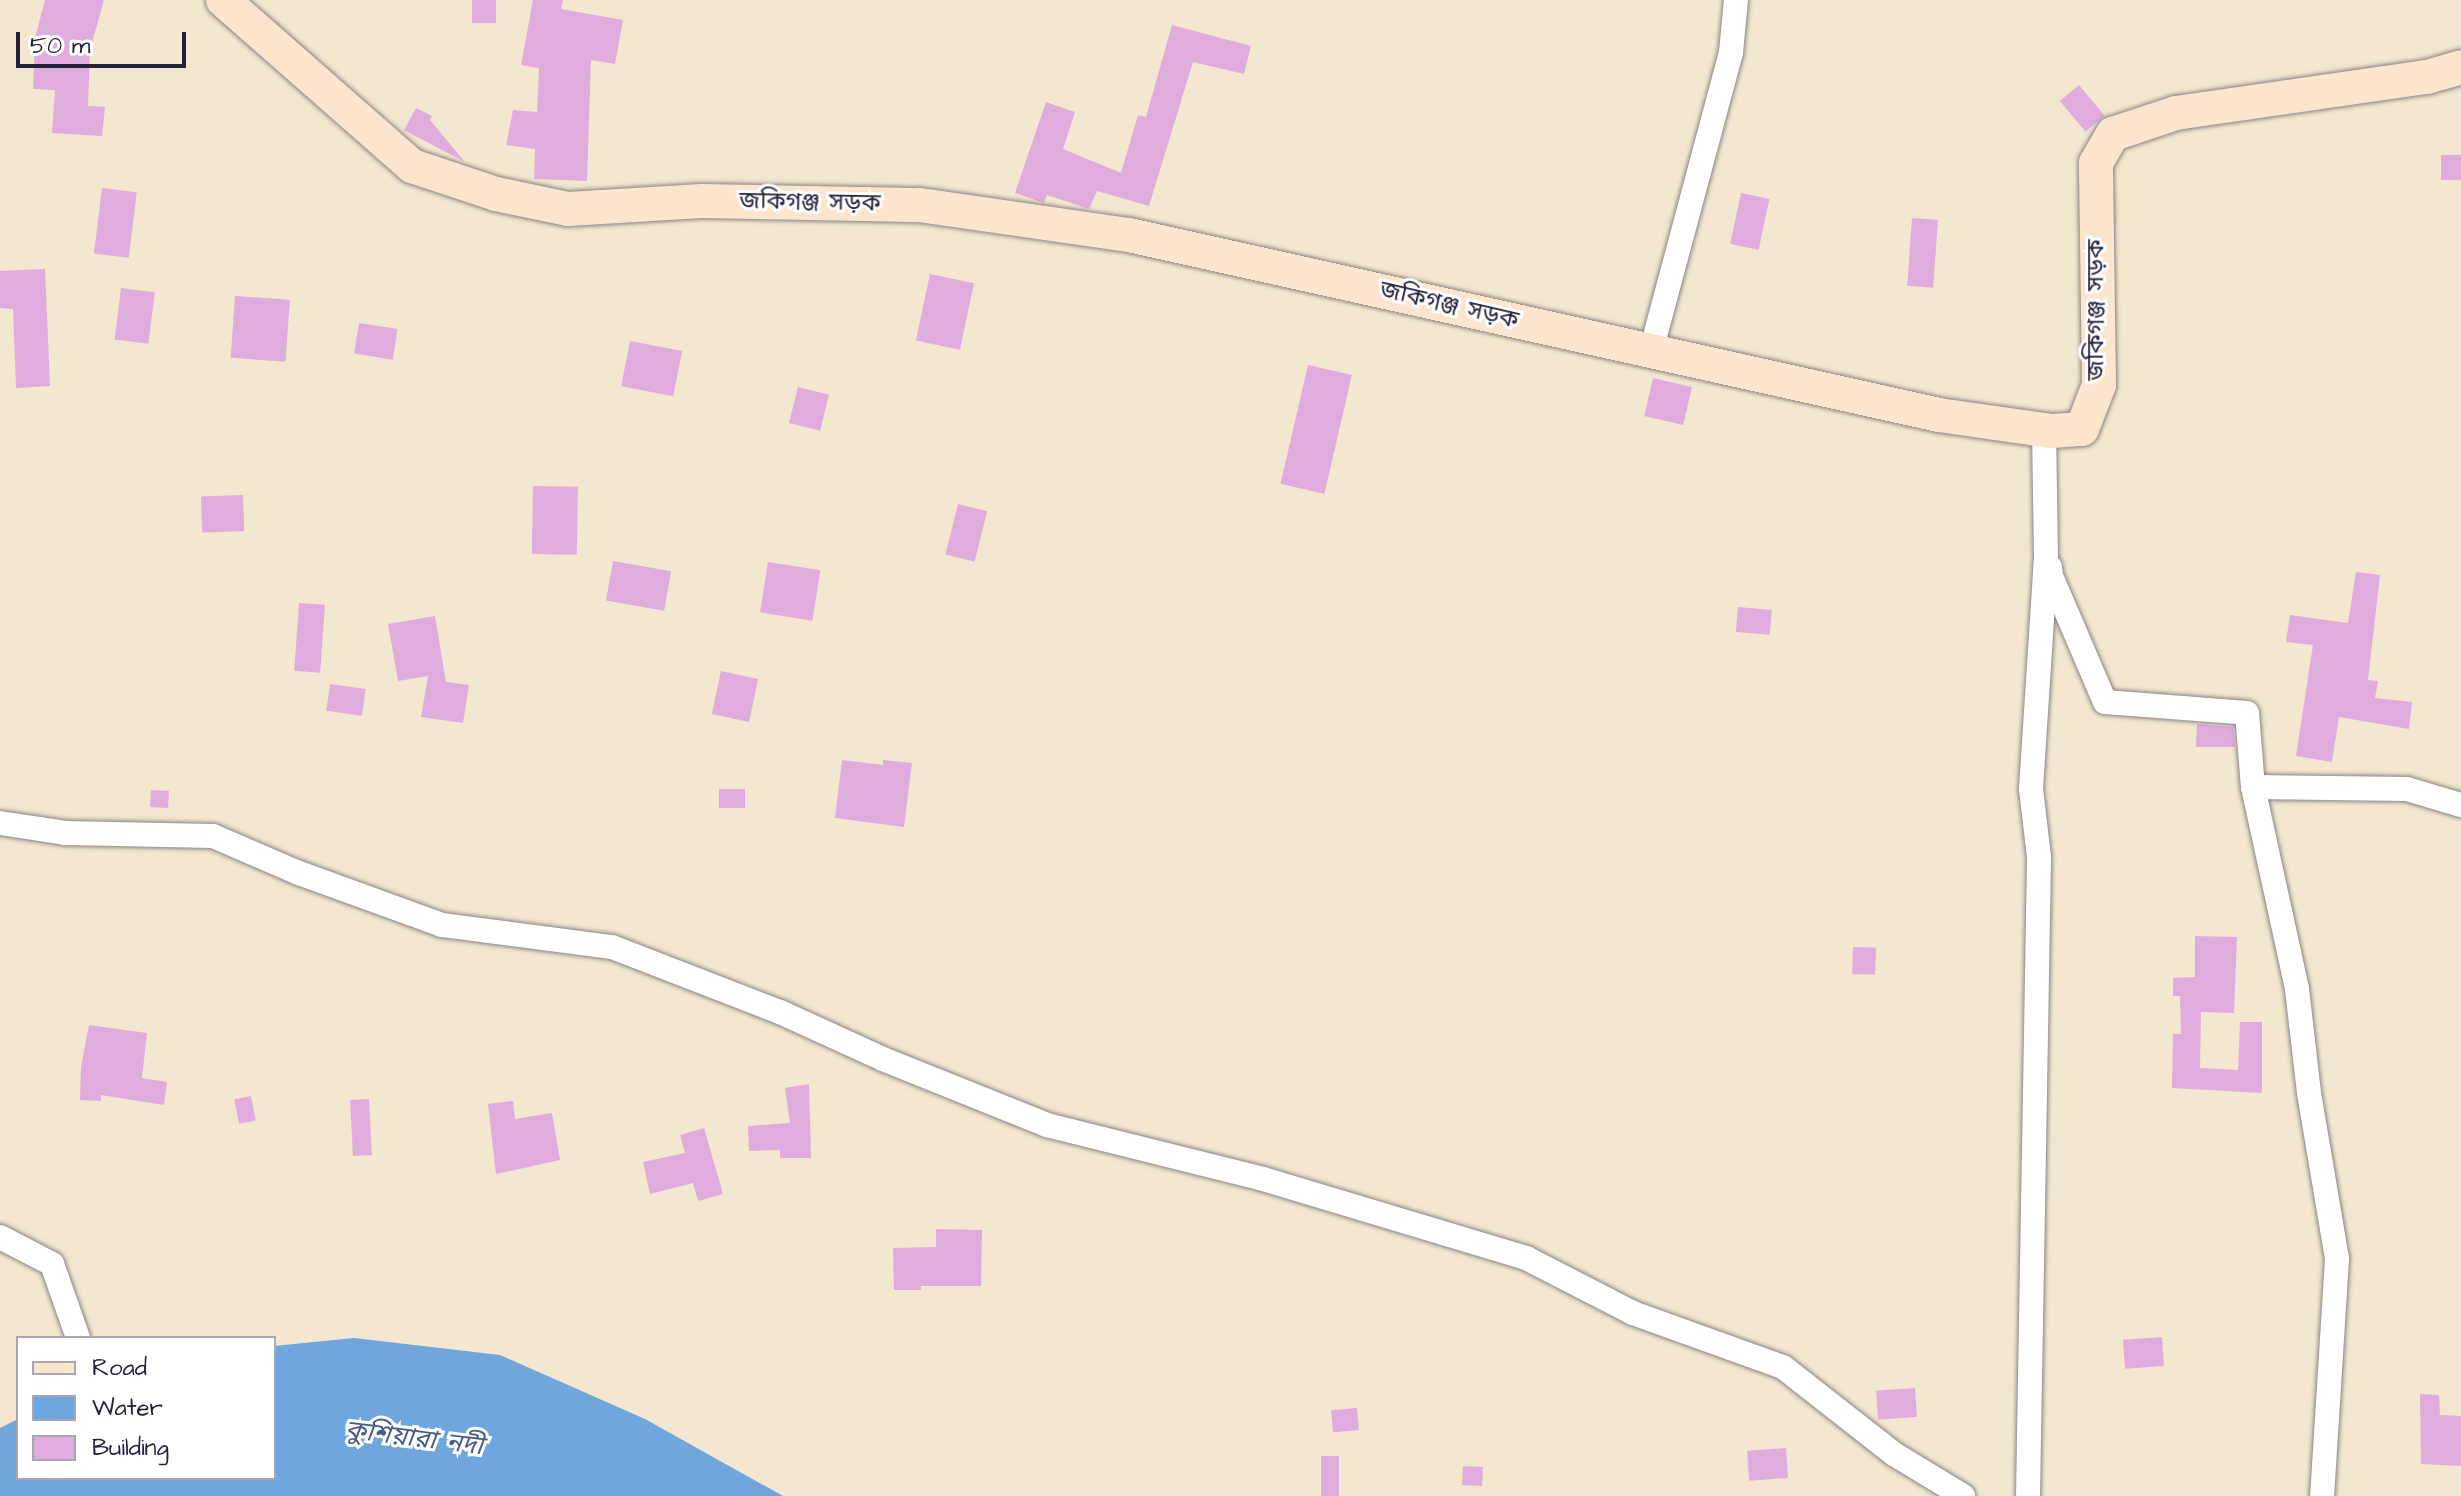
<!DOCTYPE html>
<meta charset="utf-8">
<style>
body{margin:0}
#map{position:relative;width:2461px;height:1496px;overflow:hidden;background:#f3e7cf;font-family:"Architects Daughter","Noto Sans Bengali",sans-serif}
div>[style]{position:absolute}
.water>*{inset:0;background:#6fa6de}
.building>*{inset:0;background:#e0acde;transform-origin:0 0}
.roads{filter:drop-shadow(0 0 2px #8a8485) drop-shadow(0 0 2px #8a8485)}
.street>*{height:24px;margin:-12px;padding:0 12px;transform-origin:12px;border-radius:12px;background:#fff}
.secondary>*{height:34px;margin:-17px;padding:0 17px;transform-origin:17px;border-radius:17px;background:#fbe5cf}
span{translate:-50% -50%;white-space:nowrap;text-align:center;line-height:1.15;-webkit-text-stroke:6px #fff;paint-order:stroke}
.street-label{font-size:24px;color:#22223b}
.water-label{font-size:26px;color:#455d84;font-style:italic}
.legend{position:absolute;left:16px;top:1336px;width:260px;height:144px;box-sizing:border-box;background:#fff;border:2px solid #a7a7b1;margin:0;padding:10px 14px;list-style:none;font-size:24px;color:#22223b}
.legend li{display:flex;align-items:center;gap:16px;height:40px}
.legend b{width:40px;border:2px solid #a7a7b1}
.scale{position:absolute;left:16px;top:32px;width:170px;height:36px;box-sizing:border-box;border:4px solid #22223b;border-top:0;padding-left:10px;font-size:24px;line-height:28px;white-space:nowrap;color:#22223b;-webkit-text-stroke:6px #fff;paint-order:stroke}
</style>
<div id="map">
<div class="water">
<div style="clip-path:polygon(354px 1338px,500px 1355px,645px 1419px,783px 1496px,0 1496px,0 1428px,18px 1419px,18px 1478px,274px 1478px,274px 1346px)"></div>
</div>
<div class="building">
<div style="clip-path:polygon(45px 0,104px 0,90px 50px,88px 106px,105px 107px,102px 136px,52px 133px,55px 90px,33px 89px,35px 38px)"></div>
<div style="left:472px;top:0;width:24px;height:23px"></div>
<div style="clip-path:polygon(533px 0,563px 0,561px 9px,623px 20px,615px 64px,591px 60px,587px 181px,534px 179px,535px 149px,506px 145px,513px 110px,537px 112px,539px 68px,521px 65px)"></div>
<div style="clip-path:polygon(1172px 25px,1251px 46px,1244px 74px,1193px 62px,1149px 206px,1097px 191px,1089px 209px,1047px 195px,1044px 203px,1015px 193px,1046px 102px,1075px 112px,1063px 149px,1121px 173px,1138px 115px,1146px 117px)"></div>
<div style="left:2079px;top:85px;width:40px;height:25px;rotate:50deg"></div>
<div style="clip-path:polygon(416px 108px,432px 116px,430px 120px,465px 162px,404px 130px)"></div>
<div style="left:2441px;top:155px;width:20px;height:25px"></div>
<div style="left:102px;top:188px;width:35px;height:66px;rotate:7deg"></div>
<div style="left:1741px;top:193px;width:29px;height:52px;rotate:12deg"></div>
<div style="left:1912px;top:218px;width:26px;height:68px;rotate:4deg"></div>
<div style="clip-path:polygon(45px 269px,50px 386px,16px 388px,13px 309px,0 308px,0 271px)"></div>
<div style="left:930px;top:274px;width:45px;height:68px;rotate:12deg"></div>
<div style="left:121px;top:288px;width:34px;height:52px;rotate:7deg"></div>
<div style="left:235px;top:296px;width:55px;height:62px;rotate:4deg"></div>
<div style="left:359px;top:323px;width:39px;height:31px;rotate:9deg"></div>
<div style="left:630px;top:341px;width:53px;height:46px;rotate:11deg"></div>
<div style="left:1308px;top:365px;width:45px;height:122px;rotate:13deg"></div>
<div style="left:1653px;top:378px;width:40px;height:39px;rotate:13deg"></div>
<div style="left:798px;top:387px;width:32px;height:37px;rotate:14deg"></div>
<div style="left:533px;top:486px;width:45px;height:68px;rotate:1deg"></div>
<div style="left:243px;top:495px;width:36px;height:42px;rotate:88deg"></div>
<div style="left:958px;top:504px;width:30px;height:52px;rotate:14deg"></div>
<div style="left:613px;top:561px;width:59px;height:40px;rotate:10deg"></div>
<div style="left:768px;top:562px;width:53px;height:51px;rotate:9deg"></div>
<div style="clip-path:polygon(2356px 572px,2380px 575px,2368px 680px,2378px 681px,2375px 698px,2412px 702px,2409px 729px,2339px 717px,2332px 762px,2296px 756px,2313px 645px,2286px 642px,2290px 615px,2348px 623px)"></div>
<div style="left:299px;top:603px;width:26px;height:68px;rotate:4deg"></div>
<div style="left:1738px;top:607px;width:34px;height:25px;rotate:5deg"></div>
<div style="clip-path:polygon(435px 616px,446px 682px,469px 685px,463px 723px,421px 717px,428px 676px,398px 681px,388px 624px)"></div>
<div style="left:721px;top:671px;width:38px;height:44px;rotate:12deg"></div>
<div style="left:330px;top:684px;width:36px;height:27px;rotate:8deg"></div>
<div style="clip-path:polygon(2197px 724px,2233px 727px,2235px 747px,2196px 747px)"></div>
<div style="clip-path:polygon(842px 760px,883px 765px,883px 760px,912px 763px,904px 827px,835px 818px)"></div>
<div style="left:719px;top:789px;width:26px;height:19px"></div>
<div style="left:151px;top:790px;width:18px;height:17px;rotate:3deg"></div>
<div style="clip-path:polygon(2195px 936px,2237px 937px,2234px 1013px,2201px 1012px,2200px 1068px,2238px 1070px,2240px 1022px,2262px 1022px,2262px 1093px,2172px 1088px,2173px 1034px,2181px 1034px,2180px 996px,2173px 996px,2173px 978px,2195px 977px)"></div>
<div style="left:1853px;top:947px;width:23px;height:27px;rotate:2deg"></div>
<div style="clip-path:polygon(89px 1025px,147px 1033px,142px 1078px,167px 1082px,164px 1105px,101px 1095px,101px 1101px,80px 1100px,81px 1067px)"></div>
<div style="clip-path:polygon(809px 1084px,811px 1158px,780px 1158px,780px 1150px,749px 1151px,748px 1126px,790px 1123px,785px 1088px)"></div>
<div style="left:251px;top:1096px;width:25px;height:17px;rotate:79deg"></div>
<div style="left:369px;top:1099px;width:56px;height:19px;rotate:87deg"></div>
<div style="clip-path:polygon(513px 1101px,515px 1119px,552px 1113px,560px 1160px,496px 1174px,488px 1104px)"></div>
<div style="clip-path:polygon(704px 1128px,723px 1194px,698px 1201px,693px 1183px,650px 1194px,643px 1162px,685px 1153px,680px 1135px)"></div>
<div style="clip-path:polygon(936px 1229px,982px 1230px,981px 1286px,921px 1286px,921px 1290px,894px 1290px,893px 1248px,936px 1247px)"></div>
<div style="left:2162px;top:1337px;width:29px;height:39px;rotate:86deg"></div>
<div style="left:1915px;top:1388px;width:29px;height:39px;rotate:86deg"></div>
<div style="clip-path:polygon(2420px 1394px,2439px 1395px,2440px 1415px,2461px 1416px,2461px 1466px,2421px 1464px)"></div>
<div style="left:1357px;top:1408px;width:22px;height:26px;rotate:85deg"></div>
<div style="left:1786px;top:1448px;width:30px;height:39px;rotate:86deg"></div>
<div style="left:1321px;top:1456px;width:18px;height:40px"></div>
<div style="left:1463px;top:1466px;width:20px;height:19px;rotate:3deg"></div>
</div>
<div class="roads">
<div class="street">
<div style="left:1651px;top:351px;width:310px;rotate:-75deg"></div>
<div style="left:1731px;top:52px;width:52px;rotate:-84.5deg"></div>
<div style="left:2050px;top:567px;width:9px;rotate:84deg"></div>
<div style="left:2051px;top:576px;width:137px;rotate:66.8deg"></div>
<div style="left:2105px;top:702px;width:142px;rotate:4.4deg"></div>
<div style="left:2247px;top:713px;width:74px;rotate:85.4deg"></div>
<div style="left:2253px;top:787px;width:154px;rotate:0.7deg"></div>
<div style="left:2407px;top:789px;width:56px;rotate:16.5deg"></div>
<div style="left:2253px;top:787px;width:207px;rotate:77.7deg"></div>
<div style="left:2297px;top:989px;width:105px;rotate:83.4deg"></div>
<div style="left:2309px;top:1093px;width:168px;rotate:80.4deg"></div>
<div style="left:2337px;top:1259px;width:237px;rotate:93.6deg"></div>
<div style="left:0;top:823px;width:66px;rotate:8.7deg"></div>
<div style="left:65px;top:833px;width:148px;rotate:1.2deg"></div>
<div style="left:213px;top:836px;width:94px;rotate:23.3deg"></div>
<div style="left:299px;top:873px;width:152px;rotate:20deg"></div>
<div style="left:442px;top:925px;width:171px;rotate:7.4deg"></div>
<div style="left:612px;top:947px;width:180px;rotate:21.2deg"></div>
<div style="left:780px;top:1012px;width:113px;rotate:24.5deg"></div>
<div style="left:883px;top:1059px;width:177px;rotate:21.9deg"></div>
<div style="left:1047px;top:1125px;width:223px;rotate:14deg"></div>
<div style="left:1263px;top:1179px;width:275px;rotate:16.7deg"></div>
<div style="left:1526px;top:1258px;width:120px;rotate:27.2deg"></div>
<div style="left:1633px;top:1313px;width:159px;rotate:19.8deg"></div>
<div style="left:1783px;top:1367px;width:141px;rotate:38.1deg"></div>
<div style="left:1894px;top:1454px;width:81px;rotate:31.3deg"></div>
<div style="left:0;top:1237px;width:59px;rotate:27.4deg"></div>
<div style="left:52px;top:1264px;width:78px;rotate:70.6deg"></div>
<div style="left:2028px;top:1496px;width:639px;rotate:-89.01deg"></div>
<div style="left:2039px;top:857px;width:68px;rotate:-96.7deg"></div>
<div style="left:2031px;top:789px;width:233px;rotate:-86.3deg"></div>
<div style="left:2046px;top:556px;width:126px;rotate:-90.9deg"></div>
</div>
<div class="secondary">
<div style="left:223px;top:0;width:252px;rotate:41.3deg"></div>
<div style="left:412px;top:166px;width:89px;rotate:18.4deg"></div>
<div style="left:496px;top:194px;width:74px;rotate:11.8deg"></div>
<div style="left:568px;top:209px;width:134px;rotate:-3.4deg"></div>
<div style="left:702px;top:201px;width:218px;rotate:1.1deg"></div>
<div style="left:920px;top:205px;width:211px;rotate:8.2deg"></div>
<div style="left:1129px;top:235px;width:830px;rotate:12.53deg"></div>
<div style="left:1939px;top:415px;width:114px;rotate:8.1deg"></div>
<div style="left:2052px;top:431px;width:30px;rotate:-4deg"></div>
<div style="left:2082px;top:429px;width:47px;rotate:-68.9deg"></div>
<div style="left:2099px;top:385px;width:222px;rotate:-90.8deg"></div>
<div style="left:2096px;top:163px;width:34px;rotate:-60deg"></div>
<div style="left:2113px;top:134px;width:66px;rotate:-18.4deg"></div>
<div style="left:2176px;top:113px;width:254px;rotate:-8.2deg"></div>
<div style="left:2427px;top:77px;width:35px;rotate:-16deg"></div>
</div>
</div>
<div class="street-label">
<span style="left:810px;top:203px;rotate:1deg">জকিগঞ্জ সড়ক</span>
<span style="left:1449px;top:306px;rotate:13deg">জকিগঞ্জ সড়ক</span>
<span style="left:2097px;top:310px;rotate:-90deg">জকিগঞ্জ সড়ক</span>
</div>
<div class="water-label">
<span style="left:414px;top:1439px;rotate:7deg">কুশিয়ারা নদী</span>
</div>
<ul class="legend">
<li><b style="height:10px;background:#fbe5cf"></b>Road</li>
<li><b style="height:22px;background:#6fa6de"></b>Water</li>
<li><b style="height:22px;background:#e0acde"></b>Building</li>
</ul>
<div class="scale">50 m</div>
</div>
